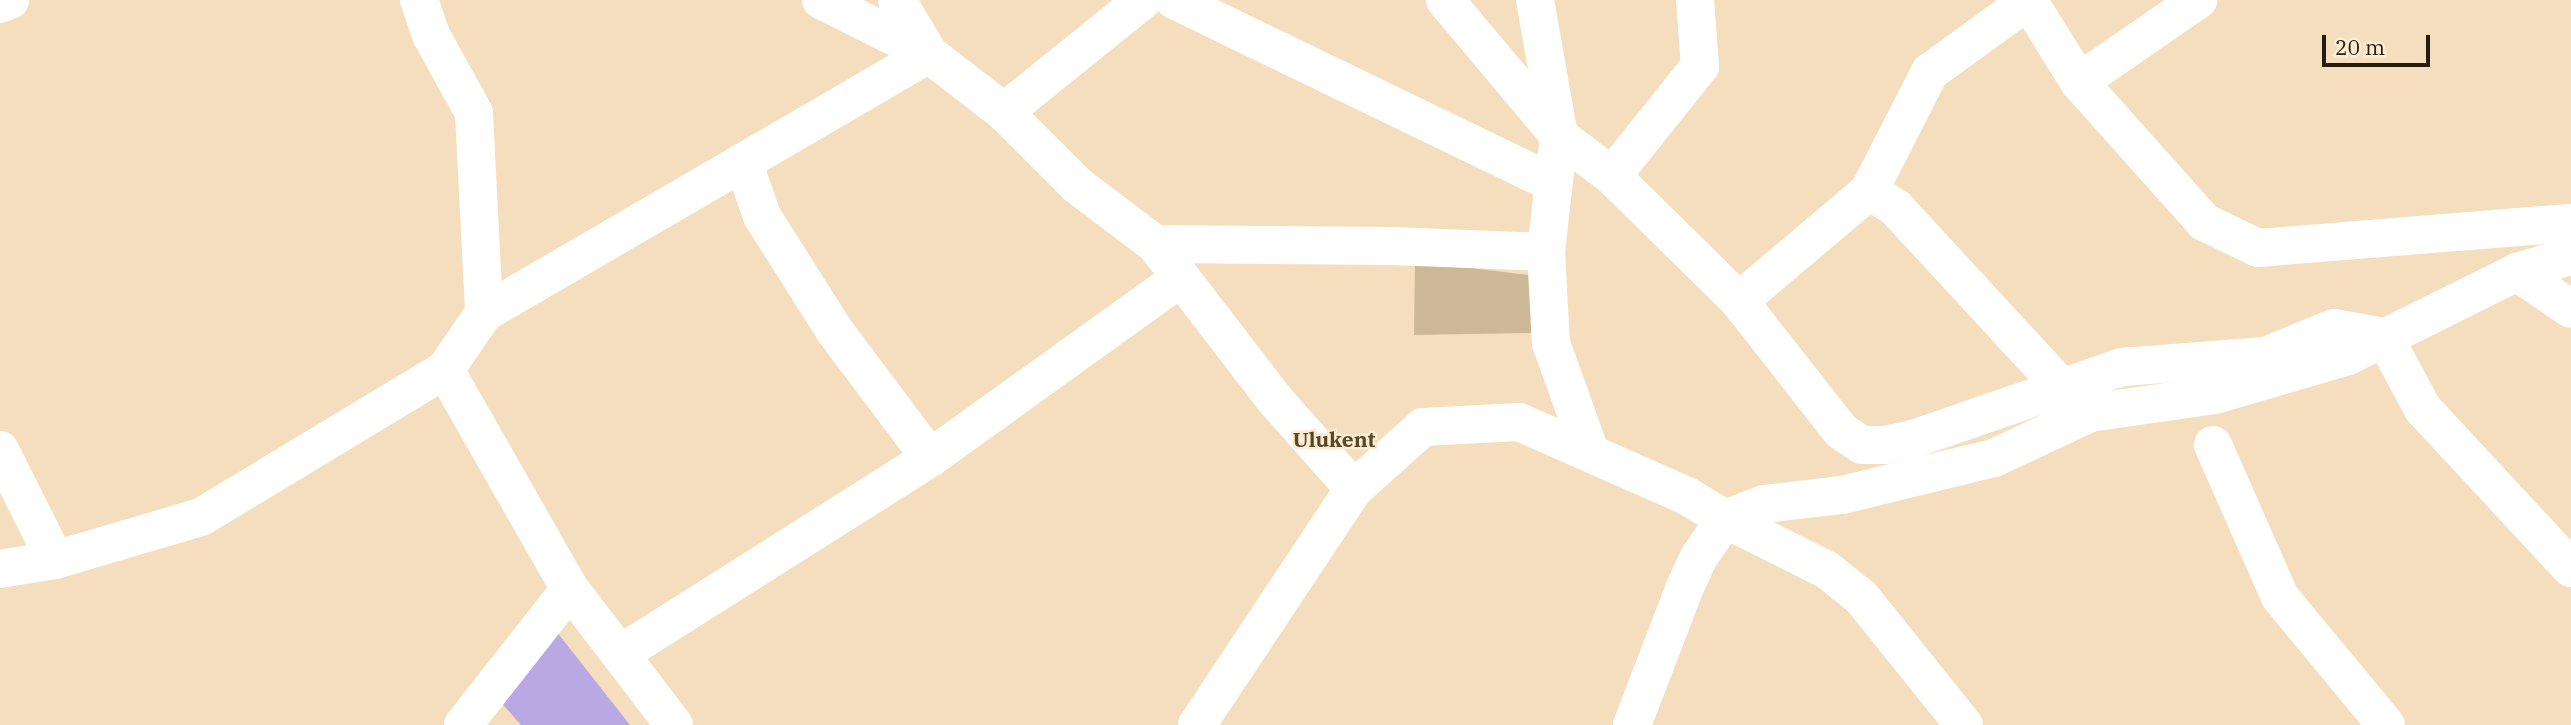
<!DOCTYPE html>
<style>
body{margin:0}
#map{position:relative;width:2571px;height:725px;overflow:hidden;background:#f4debd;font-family:"IBM Plex Serif",serif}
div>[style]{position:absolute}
.green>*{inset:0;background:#b8a9e4}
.building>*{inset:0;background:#ccb797}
.minor>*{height:38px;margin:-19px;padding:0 19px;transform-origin:19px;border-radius:19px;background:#fff}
.tertiary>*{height:38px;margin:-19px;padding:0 19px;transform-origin:19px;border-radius:19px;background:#fff}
span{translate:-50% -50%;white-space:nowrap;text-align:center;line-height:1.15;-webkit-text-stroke:5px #fdecd1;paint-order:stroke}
.quarter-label{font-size:21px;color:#59472a;font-weight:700}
.scale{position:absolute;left:2322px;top:35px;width:108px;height:32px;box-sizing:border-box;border:4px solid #241c10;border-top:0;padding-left:9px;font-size:21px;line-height:24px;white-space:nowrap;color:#241c10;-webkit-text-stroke:5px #fdecd1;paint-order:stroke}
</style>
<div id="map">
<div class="green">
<div style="clip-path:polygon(556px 631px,630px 725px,521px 725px,500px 701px)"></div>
</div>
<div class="building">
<div style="clip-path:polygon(1415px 261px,1529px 275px,1532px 333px,1414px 335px)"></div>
</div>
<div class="minor">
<div style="left:419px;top:0;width:37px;rotate:71deg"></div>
<div style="left:431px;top:35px;width:89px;rotate:61.1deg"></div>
<div style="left:474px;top:113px;width:200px;rotate:87.1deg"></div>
<div style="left:484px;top:313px;width:69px;rotate:124.4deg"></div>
<div style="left:445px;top:370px;width:252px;rotate:60.3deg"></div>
<div style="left:570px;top:589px;width:171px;rotate:52.6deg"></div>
<div style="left:821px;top:0;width:121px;rotate:26.6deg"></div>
<div style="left:929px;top:54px;width:95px;rotate:37.7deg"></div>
<div style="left:1004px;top:112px;width:103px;rotate:45deg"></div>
<div style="left:1077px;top:185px;width:98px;rotate:37.1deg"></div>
<div style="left:1155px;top:244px;width:198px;rotate:52.4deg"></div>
<div style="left:1276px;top:401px;width:118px;rotate:48.4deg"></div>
<div style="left:1174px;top:0;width:421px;rotate:25.8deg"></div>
<div style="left:1445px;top:0;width:177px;rotate:50deg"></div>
<div style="left:1559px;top:136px;width:117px;rotate:96.4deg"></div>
<div style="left:1546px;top:252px;width:91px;rotate:86.9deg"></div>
<div style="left:1551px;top:343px;width:116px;rotate:70.3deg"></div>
<div style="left:1535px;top:0;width:138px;rotate:80deg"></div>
<div style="left:1559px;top:136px;width:66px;rotate:37deg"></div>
<div style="left:1612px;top:176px;width:178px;rotate:44.5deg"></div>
<div style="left:1739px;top:301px;width:165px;rotate:51.9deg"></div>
<div style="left:1841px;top:431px;width:25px;rotate:34deg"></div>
<div style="left:1862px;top:445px;width:24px"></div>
<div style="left:1886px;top:445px;width:28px;rotate:-13deg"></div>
<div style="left:1913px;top:439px;width:221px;rotate:-19deg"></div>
<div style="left:2122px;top:367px;width:143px;rotate:-4.4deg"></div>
<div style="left:2265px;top:356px;width:74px;rotate:-22.1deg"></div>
<div style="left:2334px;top:328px;width:51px;rotate:10.2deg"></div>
<div style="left:2384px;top:337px;width:82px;rotate:61.6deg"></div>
<div style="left:2423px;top:409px;width:217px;rotate:47.1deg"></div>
<div style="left:2028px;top:0;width:97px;rotate:58.1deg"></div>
<div style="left:2079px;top:82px;width:188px;rotate:48.2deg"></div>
<div style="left:2204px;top:222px;width:60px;rotate:25.7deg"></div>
<div style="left:2258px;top:248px;width:314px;rotate:-4.6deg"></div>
<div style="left:2079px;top:82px;width:145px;rotate:-34.6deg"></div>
<div style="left:1004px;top:112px;width:179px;rotate:-38.9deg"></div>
<div style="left:743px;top:162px;width:57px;rotate:70.6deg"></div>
<div style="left:762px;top:216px;width:135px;rotate:57.7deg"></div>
<div style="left:834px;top:330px;width:160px;rotate:53.1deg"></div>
<div style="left:1612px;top:176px;width:141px;rotate:-51.3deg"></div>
<div style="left:1700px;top:66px;width:66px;rotate:-94.3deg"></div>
<div style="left:1869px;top:191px;width:32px;rotate:32deg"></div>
<div style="left:1896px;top:208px;width:242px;rotate:47.3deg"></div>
<div style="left:1155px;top:244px;width:237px;rotate:0.5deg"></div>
<div style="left:1392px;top:246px;width:154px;rotate:2.2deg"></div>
<div style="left:2517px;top:272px;width:65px;rotate:34.4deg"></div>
<div style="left:1739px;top:301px;width:170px;rotate:-40.2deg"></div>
<div style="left:1869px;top:191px;width:134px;rotate:-62.9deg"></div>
<div style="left:1930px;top:72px;width:122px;rotate:-36deg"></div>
<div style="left:484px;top:313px;width:515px;rotate:-30.2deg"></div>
<div style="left:2213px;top:445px;width:166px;rotate:66.2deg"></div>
<div style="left:2280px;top:597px;width:166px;rotate:50.4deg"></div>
<div style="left:0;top:450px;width:123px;rotate:63.4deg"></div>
<div style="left:0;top:569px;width:56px;rotate:-9.3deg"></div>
<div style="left:55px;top:560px;width:152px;rotate:-16.4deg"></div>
<div style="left:201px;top:517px;width:285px;rotate:-31.1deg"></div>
<div style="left:620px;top:654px;width:367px;rotate:-32.3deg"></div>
<div style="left:930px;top:458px;width:307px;rotate:-35.7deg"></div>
<div style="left:463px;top:725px;width:173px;rotate:-51.8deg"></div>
<div style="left:1632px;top:725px;width:148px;rotate:-69deg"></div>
<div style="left:1685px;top:587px;width:33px;rotate:-65deg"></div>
<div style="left:1699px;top:557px;width:46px;rotate:-55.6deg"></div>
<div style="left:1725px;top:519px;width:42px;rotate:-21deg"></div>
<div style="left:1764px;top:504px;width:79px;rotate:-6.6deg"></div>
<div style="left:1842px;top:495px;width:156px;rotate:-13.7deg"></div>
<div style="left:1994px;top:458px;width:106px;rotate:-25.1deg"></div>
<div style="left:2090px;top:413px;width:126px;rotate:-8.2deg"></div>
<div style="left:2215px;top:395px;width:139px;rotate:-16.3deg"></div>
<div style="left:2348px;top:356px;width:189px;rotate:-26.4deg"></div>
<div style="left:2517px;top:272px;width:56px;rotate:-16.5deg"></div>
</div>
<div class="tertiary">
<div style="left:897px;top:0;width:63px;rotate:59.3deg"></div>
<div style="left:0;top:4px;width:11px;rotate:-22deg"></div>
<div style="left:1197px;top:725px;width:283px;rotate:-56.4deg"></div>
<div style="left:1354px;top:489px;width:93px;rotate:-41.9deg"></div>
<div style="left:1423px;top:427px;width:96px;rotate:-3deg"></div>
<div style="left:1519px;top:422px;width:184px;rotate:23.8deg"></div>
<div style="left:1687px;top:496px;width:44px;rotate:31.2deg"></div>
<div style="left:1725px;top:519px;width:114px;rotate:26.6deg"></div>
<div style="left:1827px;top:570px;width:43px;rotate:38.5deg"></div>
<div style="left:1861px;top:597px;width:164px;rotate:51.2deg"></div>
</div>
<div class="quarter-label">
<span style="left:1334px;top:439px">Ulukent</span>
</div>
<div class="scale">20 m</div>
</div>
